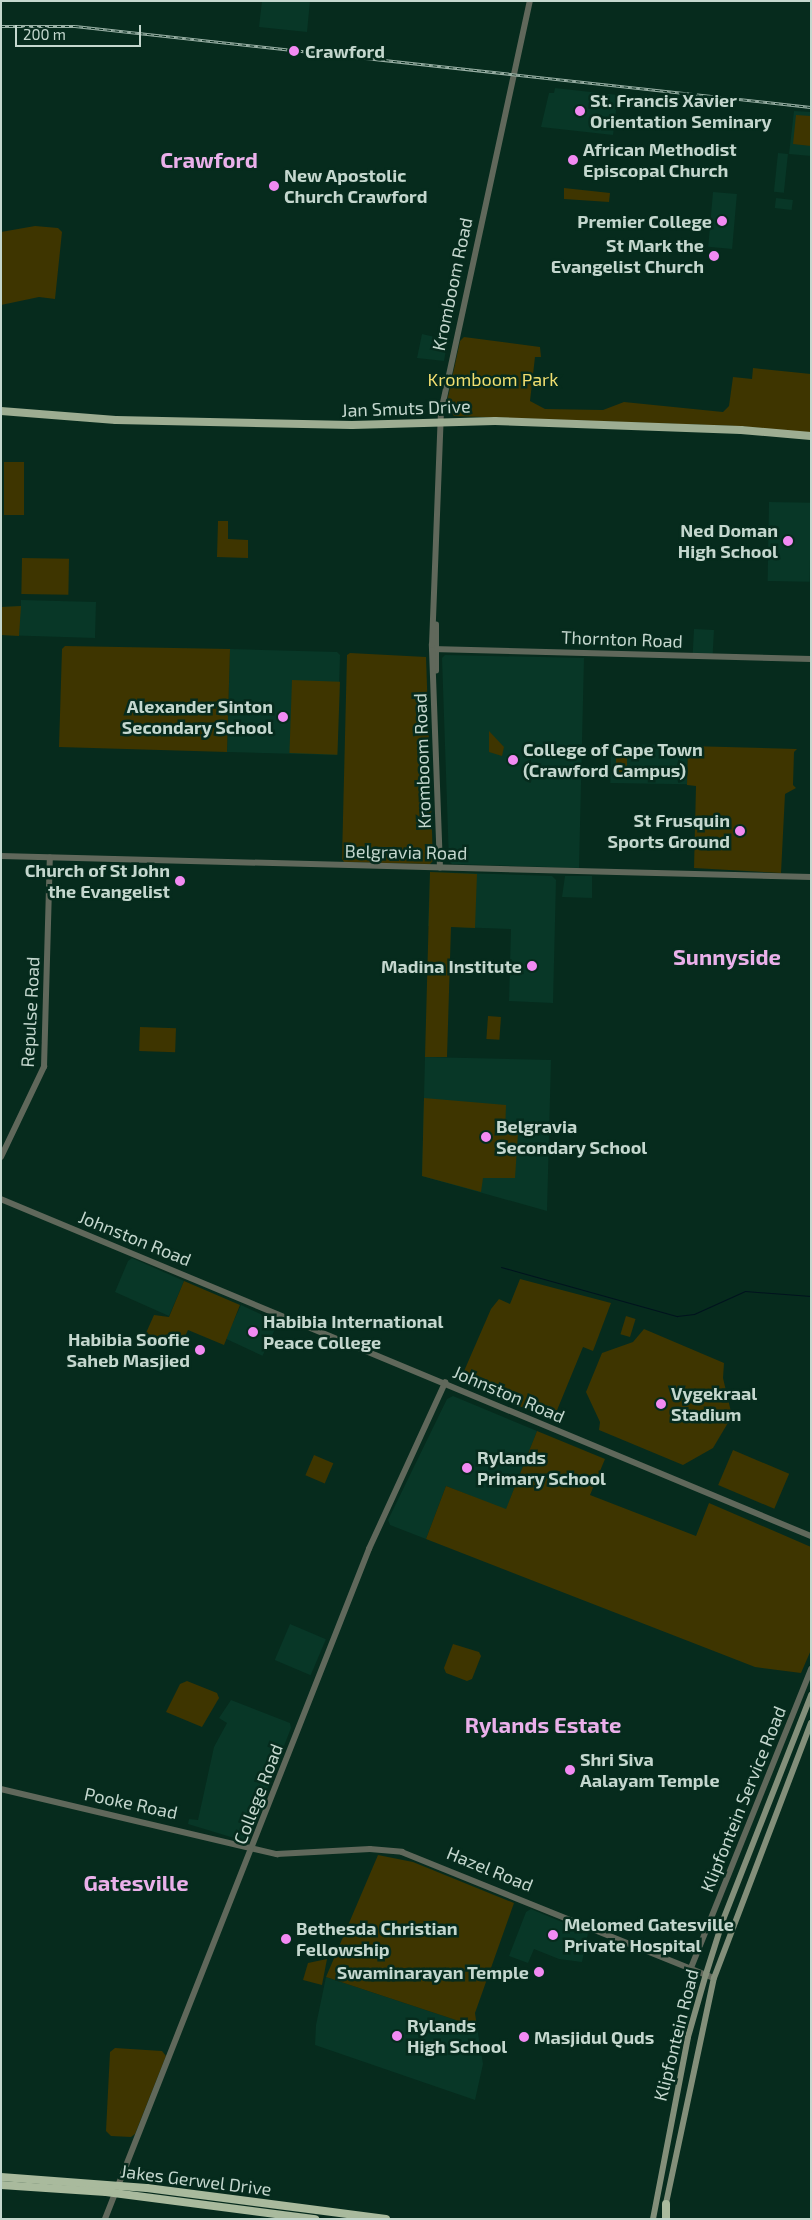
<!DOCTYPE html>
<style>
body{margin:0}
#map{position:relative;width:812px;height:2220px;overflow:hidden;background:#062b1d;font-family:"Exo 2",sans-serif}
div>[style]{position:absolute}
.built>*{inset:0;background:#083727;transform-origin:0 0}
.green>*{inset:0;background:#3e3500;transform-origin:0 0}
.stream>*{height:1px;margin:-0.5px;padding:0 0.5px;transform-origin:0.5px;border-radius:0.5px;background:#00131e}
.tertiary>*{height:5.5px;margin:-2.75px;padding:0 2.75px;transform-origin:2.75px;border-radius:2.75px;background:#60685b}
.secondary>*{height:6px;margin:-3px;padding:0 3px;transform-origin:3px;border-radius:3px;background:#838f7a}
.primary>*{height:8px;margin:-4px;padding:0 4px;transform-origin:4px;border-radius:4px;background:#9dad92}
.trunk>*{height:8px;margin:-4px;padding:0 4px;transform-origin:4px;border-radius:4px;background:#a9ba9d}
.rail>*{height:3px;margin-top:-1.5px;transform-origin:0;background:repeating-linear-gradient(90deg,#062b1d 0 4px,#9bb2a7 0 8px);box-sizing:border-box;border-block:1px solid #9bb2a7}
.dots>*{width:14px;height:14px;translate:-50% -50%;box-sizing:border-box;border:2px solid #062b1d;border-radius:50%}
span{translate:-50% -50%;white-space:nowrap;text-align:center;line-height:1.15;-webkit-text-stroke:5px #062b1d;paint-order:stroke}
.poi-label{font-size:18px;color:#c4d7ce;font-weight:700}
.left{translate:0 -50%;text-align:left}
.right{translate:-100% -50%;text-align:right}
.street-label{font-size:18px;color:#c4d7ce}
.park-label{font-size:18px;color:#f2df70}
.district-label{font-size:22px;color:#eab0ea;font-weight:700}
.frame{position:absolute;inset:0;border:2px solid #c4d7ce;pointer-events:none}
.scale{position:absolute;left:15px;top:25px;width:126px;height:22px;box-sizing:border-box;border:2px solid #c4d7ce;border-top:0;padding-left:6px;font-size:15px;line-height:18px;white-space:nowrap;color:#c4d7ce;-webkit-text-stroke:4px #062b1d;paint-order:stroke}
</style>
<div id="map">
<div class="built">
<div style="clip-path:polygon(262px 1px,310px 1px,307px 32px,259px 27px)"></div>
<div style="clip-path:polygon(555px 88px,618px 95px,613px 135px,541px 127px,549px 93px,554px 93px)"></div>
<div style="clip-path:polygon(794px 111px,811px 112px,811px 156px,789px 154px)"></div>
<div style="left:778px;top:153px;width:10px;height:39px;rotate:6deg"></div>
<div style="left:713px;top:192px;width:24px;height:55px;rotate:5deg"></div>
<div style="left:776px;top:198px;width:17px;height:10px;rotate:7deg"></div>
<div style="clip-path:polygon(422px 334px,448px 340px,444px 361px,417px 358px)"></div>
<div style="left:769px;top:502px;width:42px;height:79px;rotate:1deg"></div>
<div style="clip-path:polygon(21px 600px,96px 602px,95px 638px,1px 635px,1px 607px,21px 606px)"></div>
<div style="left:694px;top:629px;width:20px;height:24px;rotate:3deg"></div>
<div style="clip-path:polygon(230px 649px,337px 652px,340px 655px,337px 755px,227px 752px)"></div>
<div style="clip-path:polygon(445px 655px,584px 658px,579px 868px,452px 864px,449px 861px,442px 658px)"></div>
<div style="left:611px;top:744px;width:77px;height:39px;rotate:1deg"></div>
<div style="clip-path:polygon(430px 872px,552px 876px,556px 880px,553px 1003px,509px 1001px,511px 929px,428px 926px)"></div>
<div style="clip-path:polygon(565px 876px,592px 876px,592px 898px,562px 897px)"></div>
<div style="clip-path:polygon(425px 1057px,551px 1060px,547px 1211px,422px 1176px)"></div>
<div style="clip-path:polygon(132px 1258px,184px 1281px,169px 1316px,115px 1292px,128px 1261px)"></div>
<div style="left:241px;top:1305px;width:41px;height:37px;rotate:25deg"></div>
<div style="clip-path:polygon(453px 1396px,537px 1431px,506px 1510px,446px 1486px,426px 1539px,390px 1525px,388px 1520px,447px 1399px)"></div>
<div style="left:290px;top:1624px;width:39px;height:39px;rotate:23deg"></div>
<div style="clip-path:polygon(231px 1700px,290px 1723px,291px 1728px,248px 1839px,244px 1841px,188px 1824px,189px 1819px,198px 1820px,214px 1747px,227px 1723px,219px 1718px)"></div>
<div style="clip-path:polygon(531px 1909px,588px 1933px,582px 1962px,559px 1959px,534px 1949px,528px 1963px,509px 1956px,526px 1912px)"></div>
<div style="clip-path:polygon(326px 1977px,477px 2027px,483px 2064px,475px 2100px,315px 2045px,316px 2025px)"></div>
</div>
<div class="green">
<div style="clip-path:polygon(796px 115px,811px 116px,811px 146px,793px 144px)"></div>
<div style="clip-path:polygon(564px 188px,610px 193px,609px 202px,564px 199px)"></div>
<div style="clip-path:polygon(35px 226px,58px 228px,62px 232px,55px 299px,39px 297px,1px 305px,1px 232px)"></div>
<div style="clip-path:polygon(464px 337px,540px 347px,541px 357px,535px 357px,530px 401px,545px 409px,603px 410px,624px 402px,723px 412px,729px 406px,733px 377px,752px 379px,753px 368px,811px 374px,811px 433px,736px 426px,454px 416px,446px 406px,460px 341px)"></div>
<div style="left:4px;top:462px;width:20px;height:53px"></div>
<div style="clip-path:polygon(218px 521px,228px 521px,228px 539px,248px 540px,248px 558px,217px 557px)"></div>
<div style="left:22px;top:558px;width:47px;height:36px;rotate:1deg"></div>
<div style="clip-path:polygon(21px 606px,19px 636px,1px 635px,1px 607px)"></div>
<div style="clip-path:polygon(65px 646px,230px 649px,227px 752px,59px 747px,62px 649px)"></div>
<div style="clip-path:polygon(350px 653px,426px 657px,433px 861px,430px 864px,344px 862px,342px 859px,347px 655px)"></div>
<div style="left:292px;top:680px;width:48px;height:73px;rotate:2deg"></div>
<div style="clip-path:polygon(489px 731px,504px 747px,502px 756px,489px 752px)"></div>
<div style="clip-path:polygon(688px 746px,797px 749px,794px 752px,793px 785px,796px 788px,785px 794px,781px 873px,694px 868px,696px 786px,687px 785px)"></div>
<div style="left:616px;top:758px;width:11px;height:19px"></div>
<div style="clip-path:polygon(430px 872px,477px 874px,475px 928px,451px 927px,447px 1057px,425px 1057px)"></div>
<div style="left:488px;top:1016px;width:13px;height:23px;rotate:4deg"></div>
<div style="left:140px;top:1027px;width:36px;height:24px;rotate:2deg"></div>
<div style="clip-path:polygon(424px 1098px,506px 1105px,505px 1133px,518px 1133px,515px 1178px,483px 1178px,481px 1192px,422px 1176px)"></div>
<div style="clip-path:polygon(520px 1279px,611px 1303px,593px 1351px,583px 1347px,553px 1420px,463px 1383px,461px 1378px,491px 1309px,499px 1299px,510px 1304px)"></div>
<div style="clip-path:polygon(184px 1281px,240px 1305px,224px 1345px,188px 1330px,180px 1347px,146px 1333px,154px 1315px,169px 1317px)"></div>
<div style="left:626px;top:1316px;width:10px;height:19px;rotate:17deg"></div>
<div style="clip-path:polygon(644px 1329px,724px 1363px,723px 1378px,732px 1416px,713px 1448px,683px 1465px,599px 1430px,600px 1422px,586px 1392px,602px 1353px,633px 1342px)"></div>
<div style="clip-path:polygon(537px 1431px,605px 1459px,590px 1495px,696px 1536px,709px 1503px,811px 1547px,811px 1650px,801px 1673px,755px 1667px,426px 1539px,446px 1486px,506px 1509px)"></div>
<div style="left:733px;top:1450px;width:61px;height:38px;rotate:23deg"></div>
<div style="left:314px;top:1455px;width:21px;height:22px;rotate:23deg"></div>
<div style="clip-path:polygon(453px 1644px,479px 1652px,481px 1656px,472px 1679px,467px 1681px,446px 1673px,444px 1668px)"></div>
<div style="clip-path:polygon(187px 1681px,217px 1693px,219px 1698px,202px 1727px,166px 1712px,180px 1684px)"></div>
<div style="clip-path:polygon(378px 1855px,413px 1862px,514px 1903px,475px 2013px,477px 2027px,326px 1977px)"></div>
<div style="clip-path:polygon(327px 1959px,322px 1985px,303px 1980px,308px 1963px)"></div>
<div style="clip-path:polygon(115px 2048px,162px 2051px,166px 2056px,135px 2134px,131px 2137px,111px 2136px,106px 2131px,110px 2052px)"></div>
</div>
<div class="stream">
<div style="left:501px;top:1267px;width:183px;rotate:15.6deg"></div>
<div style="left:677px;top:1316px;width:17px;rotate:-7deg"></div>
<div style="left:694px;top:1314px;width:56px;rotate:-24.3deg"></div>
<div style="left:745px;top:1291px;width:66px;rotate:4.3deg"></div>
</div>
<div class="tertiary">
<div style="left:432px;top:649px;width:379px;rotate:1.5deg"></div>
<div style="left:436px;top:671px;width:46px;rotate:-90deg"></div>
<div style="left:1px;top:856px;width:810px;rotate:1.49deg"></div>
<div style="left:440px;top:868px;width:223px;rotate:-92.1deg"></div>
<div style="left:432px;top:645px;width:233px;rotate:-87.8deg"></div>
<div style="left:441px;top:412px;width:421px;rotate:-77.8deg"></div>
<div style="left:1px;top:1157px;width:100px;rotate:-64.5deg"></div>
<div style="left:44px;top:1067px;width:209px;rotate:-88.4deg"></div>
<div style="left:1px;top:1199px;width:877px;rotate:22.59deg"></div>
<div style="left:1px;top:1789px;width:284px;rotate:13.3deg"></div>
<div style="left:277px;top:1854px;width:93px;rotate:-3.1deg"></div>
<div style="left:370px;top:1849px;width:32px;rotate:5deg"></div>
<div style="left:402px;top:1852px;width:336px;rotate:22deg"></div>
<div style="left:691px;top:1968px;width:322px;rotate:-68.1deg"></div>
<div style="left:105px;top:2219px;width:720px;rotate:-68.49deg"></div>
<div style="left:369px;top:1549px;width:183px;rotate:-65.4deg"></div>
</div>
<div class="secondary">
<div style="left:665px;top:2208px;width:235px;rotate:-78deg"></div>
<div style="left:714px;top:1978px;width:273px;rotate:-69.2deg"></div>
<div style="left:653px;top:2219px;width:185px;rotate:-79.1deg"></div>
<div style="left:688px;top:2037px;width:66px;rotate:-74.1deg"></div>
<div style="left:706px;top:1974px;width:57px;rotate:-72.5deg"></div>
<div style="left:723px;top:1920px;width:242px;rotate:-68.6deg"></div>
</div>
<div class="primary">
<div style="left:1px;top:411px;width:115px;rotate:4.5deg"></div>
<div style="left:116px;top:420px;width:236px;rotate:1.2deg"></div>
<div style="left:352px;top:425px;width:143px;rotate:-1.6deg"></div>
<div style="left:495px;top:421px;width:246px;rotate:2.1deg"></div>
<div style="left:741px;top:430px;width:70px;rotate:4.9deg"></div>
</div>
<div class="trunk">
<div style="left:1px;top:2177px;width:146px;rotate:4.3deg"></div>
<div style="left:147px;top:2188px;width:241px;rotate:7.4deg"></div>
<div style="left:1px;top:2185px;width:105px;rotate:3.8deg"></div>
<div style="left:106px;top:2192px;width:211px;rotate:7.4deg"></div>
<div style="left:666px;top:2204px;width:15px;rotate:90deg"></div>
</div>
<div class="rail">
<div style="left:1px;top:26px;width:74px"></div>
<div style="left:75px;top:26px;width:740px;rotate:6.28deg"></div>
</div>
<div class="dots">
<div style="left:294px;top:51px;background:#f28af3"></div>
<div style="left:580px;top:111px;background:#f28af3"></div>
<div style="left:573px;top:160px;background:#f28af3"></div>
<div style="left:274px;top:186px;background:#f28af3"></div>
<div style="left:722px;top:221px;background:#f28af3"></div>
<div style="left:714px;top:256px;background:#f28af3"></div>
<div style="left:788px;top:541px;background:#f28af3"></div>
<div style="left:283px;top:717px;background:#f28af3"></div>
<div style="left:513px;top:760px;background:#f28af3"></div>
<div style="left:740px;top:831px;background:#f28af3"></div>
<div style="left:180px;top:881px;background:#f28af3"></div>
<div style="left:532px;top:966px;background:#f28af3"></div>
<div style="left:486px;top:1137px;background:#f28af3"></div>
<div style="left:253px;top:1332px;background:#f28af3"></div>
<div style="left:200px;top:1350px;background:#f28af3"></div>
<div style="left:661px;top:1404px;background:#f28af3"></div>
<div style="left:467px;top:1468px;background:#f28af3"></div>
<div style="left:570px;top:1770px;background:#f28af3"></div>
<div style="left:553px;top:1935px;background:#f28af3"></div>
<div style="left:286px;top:1939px;background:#f28af3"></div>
<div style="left:539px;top:1972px;background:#f28af3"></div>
<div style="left:397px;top:2036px;background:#f28af3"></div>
<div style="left:524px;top:2037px;background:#f28af3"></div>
</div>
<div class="poi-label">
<span class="left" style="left:305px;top:51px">Crawford</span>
<span class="left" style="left:590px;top:111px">St. Francis Xavier<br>Orientation Seminary</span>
<span class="left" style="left:583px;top:160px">African Methodist<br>Episcopal Church</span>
<span class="left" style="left:284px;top:186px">New Apostolic<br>Church Crawford</span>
<span class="right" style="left:712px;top:221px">Premier College</span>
<span class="right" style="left:704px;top:256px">St Mark the<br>Evangelist Church</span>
<span class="right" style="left:778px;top:541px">Ned Doman<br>High School</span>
<span class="right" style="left:273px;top:717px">Alexander Sinton<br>Secondary School</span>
<span class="left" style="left:523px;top:760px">College of Cape Town<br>(Crawford Campus)</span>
<span class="right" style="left:730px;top:831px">St Frusquin<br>Sports Ground</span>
<span class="right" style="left:170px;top:881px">Church of St John<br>the Evangelist</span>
<span class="right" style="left:522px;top:966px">Madina Institute</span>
<span class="left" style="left:496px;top:1137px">Belgravia<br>Secondary School</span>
<span class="left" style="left:263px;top:1332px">Habibia International<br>Peace College</span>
<span class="right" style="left:190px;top:1350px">Habibia Soofie<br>Saheb Masjied</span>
<span class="left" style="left:671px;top:1404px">Vygekraal<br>Stadium</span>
<span class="left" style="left:477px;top:1468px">Rylands<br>Primary School</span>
<span class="left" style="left:580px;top:1770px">Shri Siva<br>Aalayam Temple</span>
<span class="left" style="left:564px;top:1935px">Melomed Gatesville<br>Private Hospital</span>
<span class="left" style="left:296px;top:1939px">Bethesda Christian<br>Fellowship</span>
<span class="right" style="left:529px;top:1972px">Swaminarayan Temple</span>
<span class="left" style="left:407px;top:2036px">Rylands<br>High School</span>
<span class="left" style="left:534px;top:2037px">Masjidul Quds</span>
</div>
<div class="street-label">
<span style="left:452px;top:284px;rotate:-78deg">Kromboom Road</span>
<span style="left:406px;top:408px;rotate:-2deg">Jan Smuts Drive</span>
<span style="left:622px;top:639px;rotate:2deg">Thornton Road</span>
<span style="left:422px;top:761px;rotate:-92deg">Kromboom Road</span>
<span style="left:406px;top:852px;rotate:1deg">Belgravia Road</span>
<span style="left:30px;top:1012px;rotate:-87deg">Repulse Road</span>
<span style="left:135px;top:1238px;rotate:22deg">Johnston Road</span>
<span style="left:509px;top:1394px;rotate:23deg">Johnston Road</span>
<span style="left:258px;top:1794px;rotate:-69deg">College Road</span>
<span style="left:743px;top:1799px;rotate:-68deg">Klipfontein Service Road</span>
<span style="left:131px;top:1803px;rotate:12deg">Pooke Road</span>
<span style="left:490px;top:1869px;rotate:22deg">Hazel Road</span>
<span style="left:676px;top:2035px;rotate:-76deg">Klipfontein Road</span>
<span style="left:196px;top:2180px;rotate:7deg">Jakes Gerwel Drive</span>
</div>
<div class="park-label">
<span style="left:493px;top:379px">Kromboom Park</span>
</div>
<div class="district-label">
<span style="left:209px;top:160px">Crawford</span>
<span style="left:727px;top:957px">Sunnyside</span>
<span style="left:543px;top:1725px">Rylands Estate</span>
<span style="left:136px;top:1883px">Gatesville</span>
</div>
<div class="frame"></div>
<div class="scale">200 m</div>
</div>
